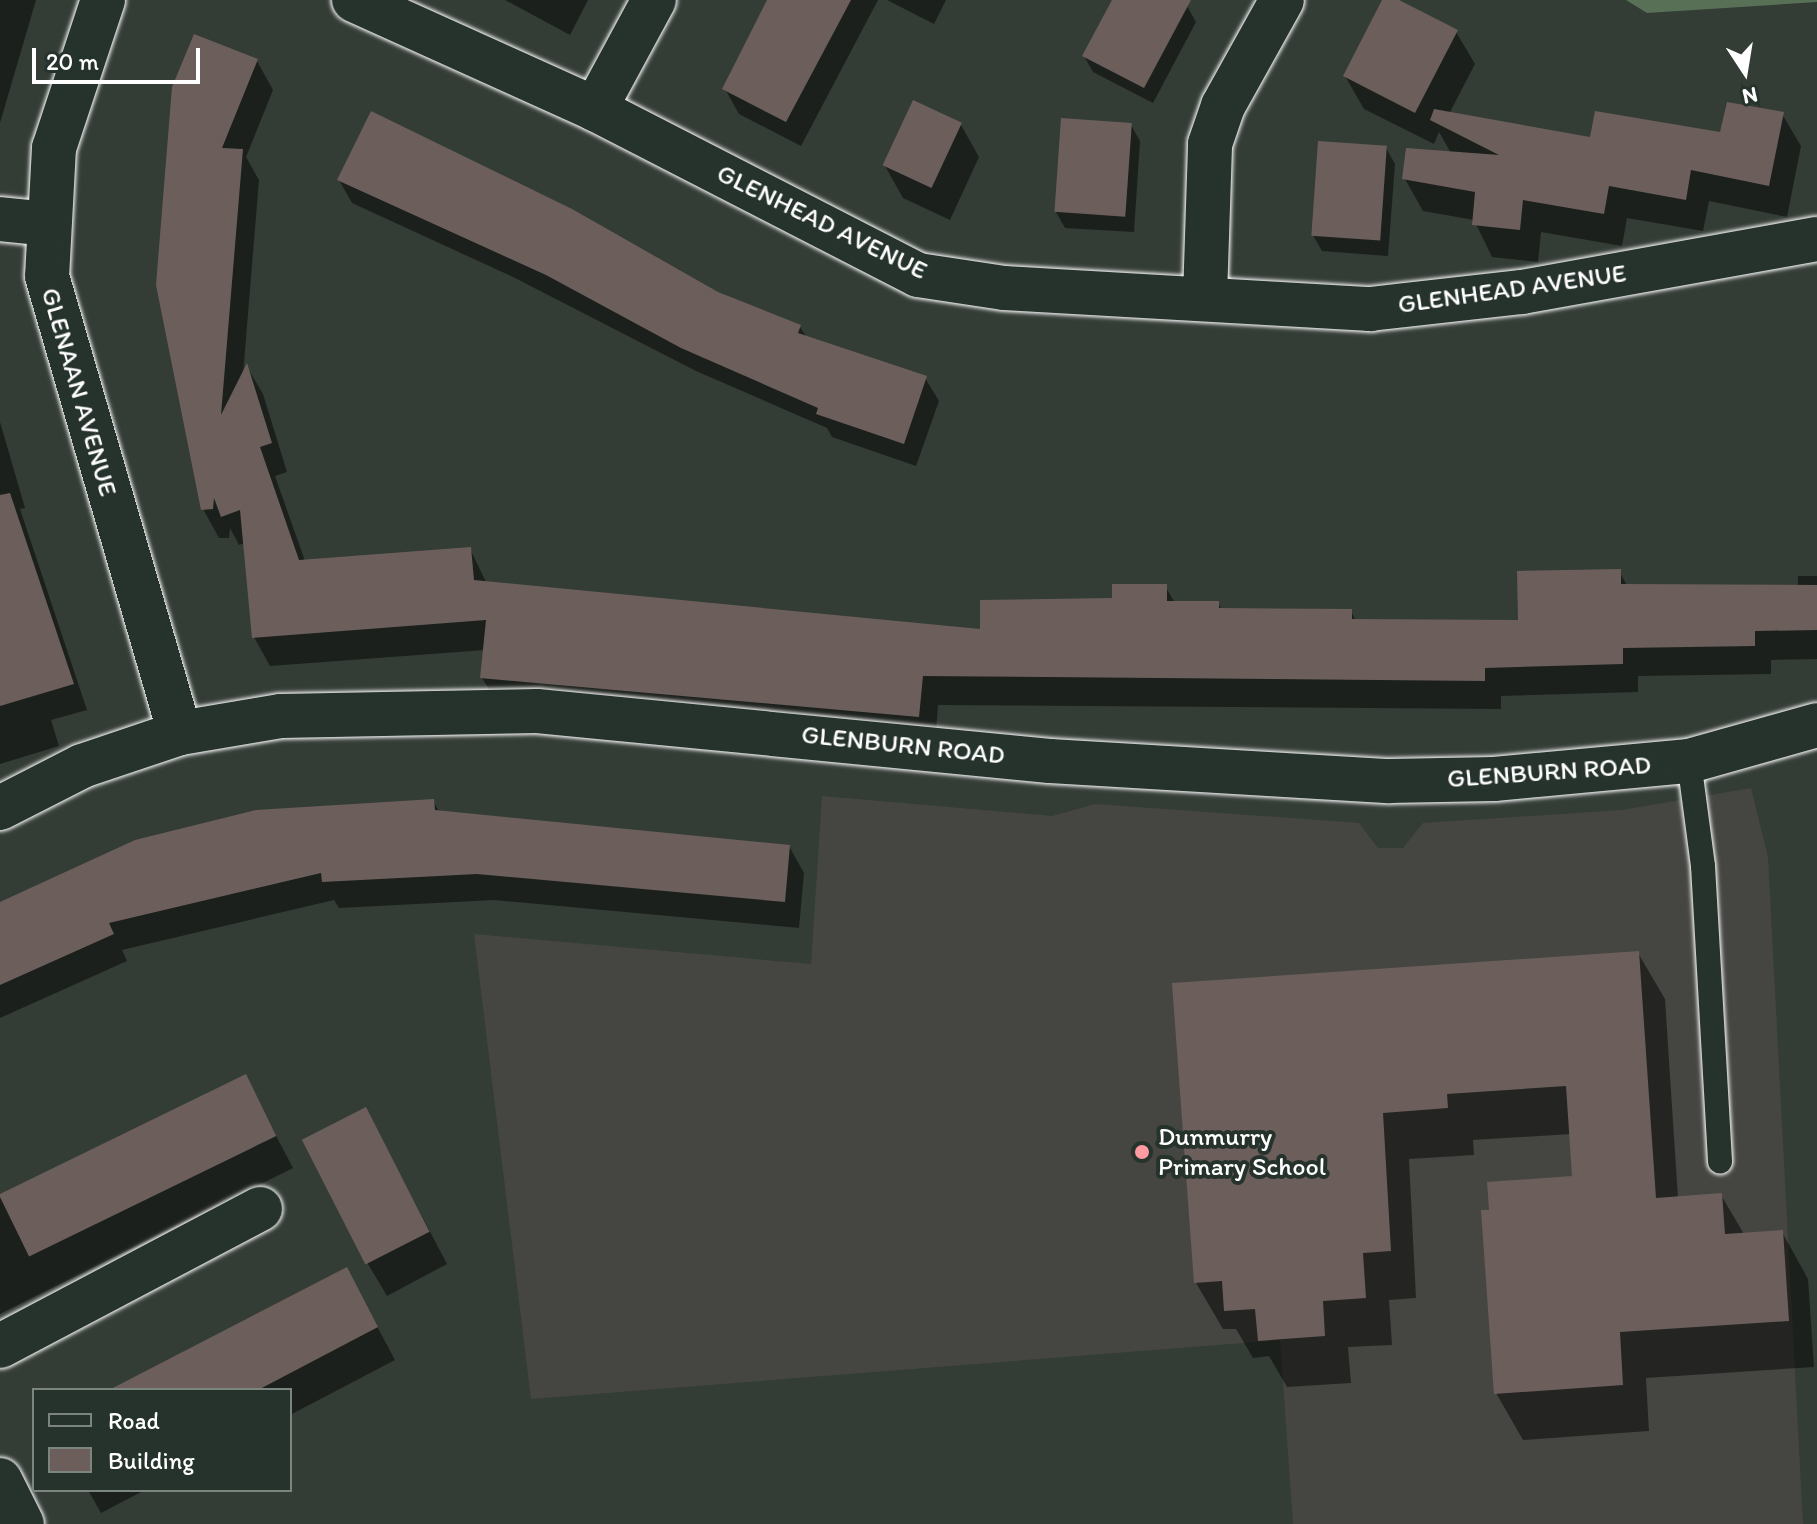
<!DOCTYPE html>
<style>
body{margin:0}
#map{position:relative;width:1817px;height:1524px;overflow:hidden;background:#343c36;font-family:Itim,sans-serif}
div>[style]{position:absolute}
.built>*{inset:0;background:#454641}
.green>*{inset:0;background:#577056}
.shadow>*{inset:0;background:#0007}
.building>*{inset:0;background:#6c5f5b;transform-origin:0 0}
.roads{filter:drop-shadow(0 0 2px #fff) drop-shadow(0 0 2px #fff)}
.service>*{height:24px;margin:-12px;padding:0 12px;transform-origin:12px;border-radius:12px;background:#26332d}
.minor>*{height:44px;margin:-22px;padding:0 22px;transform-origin:22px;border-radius:22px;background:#26332d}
.dots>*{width:22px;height:22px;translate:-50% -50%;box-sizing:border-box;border:4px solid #26332d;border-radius:50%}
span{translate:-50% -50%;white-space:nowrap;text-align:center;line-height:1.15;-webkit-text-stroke:8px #26332d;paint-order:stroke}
.street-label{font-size:26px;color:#fff}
.poi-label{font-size:26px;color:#fff}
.left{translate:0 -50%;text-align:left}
.legend{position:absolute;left:32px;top:1388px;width:260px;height:104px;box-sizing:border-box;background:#26332d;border:2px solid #7d8581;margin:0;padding:10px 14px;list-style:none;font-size:24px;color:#fff}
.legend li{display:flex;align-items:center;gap:16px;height:40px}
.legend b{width:40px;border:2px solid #7d8581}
.north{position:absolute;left:1705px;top:32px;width:80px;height:80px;-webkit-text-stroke:6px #26332d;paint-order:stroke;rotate:168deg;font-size:22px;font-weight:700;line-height:32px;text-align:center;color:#fff}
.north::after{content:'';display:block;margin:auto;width:28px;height:36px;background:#fff;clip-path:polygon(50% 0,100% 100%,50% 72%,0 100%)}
.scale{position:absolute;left:32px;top:48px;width:168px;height:36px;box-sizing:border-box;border:4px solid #fff;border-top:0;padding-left:10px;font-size:24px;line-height:28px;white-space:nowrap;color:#fff;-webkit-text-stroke:6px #26332d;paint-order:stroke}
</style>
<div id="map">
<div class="built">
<div style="clip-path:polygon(1751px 788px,1768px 857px,1803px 1524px,1293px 1524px,1280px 1340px,531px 1399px,474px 934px,811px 964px,822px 796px,1052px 816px,1095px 804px,1359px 823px,1378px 848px,1403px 848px,1423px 823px,1622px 810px)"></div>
</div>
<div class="green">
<div style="clip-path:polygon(1626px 0,1817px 0,1817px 2px,1647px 13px)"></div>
</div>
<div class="shadow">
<div style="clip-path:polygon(0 0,36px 0,0 123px)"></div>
<div style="clip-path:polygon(505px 0,588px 0,570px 35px)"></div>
<div style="clip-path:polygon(770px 0,878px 0,801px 146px,739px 114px,725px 89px)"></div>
<div style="clip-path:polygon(887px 0,946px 0,934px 24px)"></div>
<div style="clip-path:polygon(1114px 0,1175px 0,1187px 6px,1196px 22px,1153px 103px,1093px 72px,1084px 56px)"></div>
<div style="clip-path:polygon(1384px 0,1395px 0,1456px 32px,1475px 64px,1449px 114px,1592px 139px,1722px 135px,1782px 114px,1801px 146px,1787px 217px,1709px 201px,1703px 231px,1627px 218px,1622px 246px,1541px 232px,1538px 262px,1492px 257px,1474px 220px,1423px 211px,1405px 179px,1451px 153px,1439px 132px,1434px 144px,1364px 109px,1345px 76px)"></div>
<div style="clip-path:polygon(257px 61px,273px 90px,246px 157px,259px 180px,243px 375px,247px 367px,263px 394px,287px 472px,275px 476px,305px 561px,470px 549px,487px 584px,982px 632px,1165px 586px,1175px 603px,1218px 603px,1222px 610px,1351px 611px,1356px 621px,1520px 622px,1619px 571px,1628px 587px,1798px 587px,1798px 576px,1817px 576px,1817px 659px,1771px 660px,1771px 674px,1638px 676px,1638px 692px,1501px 696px,1501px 709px,938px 705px,935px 745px,499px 706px,482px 678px,485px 650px,270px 666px,254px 637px,245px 543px,239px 545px,230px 528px,229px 538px,219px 538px,203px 509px,158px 285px)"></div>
<div style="clip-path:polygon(961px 125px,979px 157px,950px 220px,903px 198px,885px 166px)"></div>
<div style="clip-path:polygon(1131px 125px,1140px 141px,1134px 232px,1065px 228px,1056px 212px)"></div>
<div style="clip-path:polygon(1386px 148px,1395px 164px,1388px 256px,1322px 251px,1313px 235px)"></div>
<div style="clip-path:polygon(339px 180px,800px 327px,807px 338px,925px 378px,939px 401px,916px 466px,832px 437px,827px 428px,696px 371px,513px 277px,352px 203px)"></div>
<div style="clip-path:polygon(0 422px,25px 508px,20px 509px,87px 710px,51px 720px,59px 746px,0 764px)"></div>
<div style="clip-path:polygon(433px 801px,440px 813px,789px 846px,804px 873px,799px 928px,494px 900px,339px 908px,334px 900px,122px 950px,127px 961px,0 1018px,0 908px)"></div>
<div style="clip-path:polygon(1638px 953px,1665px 999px,1678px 1198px,1721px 1195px,1744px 1234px,1782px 1232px,1808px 1279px,1814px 1367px,1646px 1378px,1649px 1431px,1523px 1440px,1496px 1393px,1491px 1212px,1574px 1178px,1571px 1134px,1473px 1140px,1474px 1155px,1409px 1159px,1416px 1298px,1389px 1300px,1392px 1345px,1348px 1347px,1351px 1383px,1287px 1387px,1269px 1356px,1253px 1358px,1236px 1329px,1223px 1329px,1196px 1283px,1174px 985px)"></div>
<div style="clip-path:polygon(245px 1077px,293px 1168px,0 1314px,0 1198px)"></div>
<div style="clip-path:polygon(383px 1142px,447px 1264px,387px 1296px,368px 1264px)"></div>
<div style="clip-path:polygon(364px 1302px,395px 1360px,290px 1415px,290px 1390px,114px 1390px)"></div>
<div style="clip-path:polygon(88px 1490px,145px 1490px,101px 1513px)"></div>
</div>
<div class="building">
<div style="clip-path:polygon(767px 0,851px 0,786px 122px,722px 89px)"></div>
<div style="clip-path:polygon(1112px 0,1191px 0,1144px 88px,1082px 56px)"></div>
<div style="clip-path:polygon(1382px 0,1399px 0,1458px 30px,1415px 113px,1343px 76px)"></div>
<div style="clip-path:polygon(194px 34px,258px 59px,222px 148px,243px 149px,221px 415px,247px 363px,272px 443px,260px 447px,299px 560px,471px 547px,474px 580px,980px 629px,980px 600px,1112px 598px,1112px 584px,1167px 584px,1167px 601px,1219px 601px,1219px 608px,1352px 609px,1352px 619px,1518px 620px,1517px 571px,1621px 569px,1621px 584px,1817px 585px,1817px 630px,1755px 631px,1755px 646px,1623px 648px,1623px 664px,1485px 668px,1485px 681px,923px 676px,919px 717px,480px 678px,486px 620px,252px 638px,240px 510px,221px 517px,214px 498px,213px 509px,201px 510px,156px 285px,172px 87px)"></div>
<div style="left:913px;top:100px;width:54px;height:72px;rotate:25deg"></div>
<div style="clip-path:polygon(1727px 102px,1784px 112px,1769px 186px,1691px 170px,1686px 200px,1609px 186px,1604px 214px,1523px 200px,1520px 230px,1472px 225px,1475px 192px,1402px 179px,1406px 148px,1499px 155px,1430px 120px,1434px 109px,1590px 137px,1595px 111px,1720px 132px)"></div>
<div style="clip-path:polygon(371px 111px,572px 209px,718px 292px,801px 325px,798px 333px,927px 376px,904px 444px,816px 414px,818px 408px,681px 348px,546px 275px,337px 180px)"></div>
<div style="left:1061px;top:118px;width:71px;height:94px;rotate:4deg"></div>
<div style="left:1318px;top:141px;width:69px;height:95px;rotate:4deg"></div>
<div style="clip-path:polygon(10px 493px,74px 684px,0 706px,0 495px)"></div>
<div style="clip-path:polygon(434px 799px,435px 810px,790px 845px,785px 902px,477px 874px,322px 882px,321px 873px,109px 923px,114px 934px,0 985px,0 902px,135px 840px,256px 810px)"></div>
<div style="clip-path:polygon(1639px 951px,1656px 1198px,1722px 1193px,1725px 1234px,1783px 1230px,1789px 1321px,1620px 1332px,1623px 1385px,1494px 1394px,1481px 1210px,1489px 1210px,1487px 1182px,1572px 1176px,1566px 1086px,1447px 1094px,1448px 1108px,1383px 1113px,1391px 1251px,1363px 1253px,1366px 1298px,1323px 1301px,1325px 1336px,1258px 1341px,1255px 1309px,1224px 1311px,1222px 1281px,1194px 1283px,1172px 983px)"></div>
<div style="left:246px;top:1074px;width:69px;height:275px;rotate:64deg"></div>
<div style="left:366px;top:1107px;width:140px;height:72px;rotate:63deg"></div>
<div style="clip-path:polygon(347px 1267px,378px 1327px,258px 1390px,109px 1390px)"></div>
</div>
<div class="roads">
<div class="service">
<div style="left:1689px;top:761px;width:106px;rotate:82.4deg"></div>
<div style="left:1703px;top:866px;width:296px;rotate:86.7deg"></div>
</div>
<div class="minor">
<div style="left:103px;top:0;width:156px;rotate:108.3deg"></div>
<div style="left:54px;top:148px;width:128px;rotate:93.1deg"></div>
<div style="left:47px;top:276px;width:476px;rotate:73.8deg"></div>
<div style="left:354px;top:0;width:265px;rotate:24.3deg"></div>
<div style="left:595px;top:109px;width:363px;rotate:27.2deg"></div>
<div style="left:918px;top:275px;width:87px;rotate:8.6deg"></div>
<div style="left:1004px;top:288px;width:367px;rotate:3.3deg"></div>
<div style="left:1370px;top:309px;width:153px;rotate:-6.4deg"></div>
<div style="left:1522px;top:292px;width:300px;rotate:-10.2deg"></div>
<div style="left:595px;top:109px;width:124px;rotate:-61.6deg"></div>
<div style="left:0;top:219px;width:48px;rotate:5.9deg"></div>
<div style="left:1205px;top:297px;width:153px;rotate:-88.1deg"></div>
<div style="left:1210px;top:144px;width:40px;rotate:-71.1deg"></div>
<div style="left:1223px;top:106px;width:121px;rotate:-60.9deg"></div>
<div style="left:0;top:808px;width:92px;rotate:-27.1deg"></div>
<div style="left:82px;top:766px;width:103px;rotate:-18.6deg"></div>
<div style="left:180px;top:733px;width:102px;rotate:-9.6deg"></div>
<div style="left:281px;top:716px;width:256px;rotate:-1.1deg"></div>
<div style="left:537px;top:711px;width:515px;rotate:5.57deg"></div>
<div style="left:1050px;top:761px;width:340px;rotate:3.4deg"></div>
<div style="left:1389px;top:781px;width:105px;rotate:-1.1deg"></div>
<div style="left:1494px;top:779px;width:196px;rotate:-5.3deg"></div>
<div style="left:1689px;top:761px;width:133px;rotate:-15.7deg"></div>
<div style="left:0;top:1346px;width:294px;rotate:-27.8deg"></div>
<div style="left:0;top:1480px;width:49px;rotate:63.4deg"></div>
</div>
</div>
<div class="dots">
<div style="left:1142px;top:1152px;background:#ff9aa2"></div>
</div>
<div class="street-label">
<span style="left:822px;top:222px;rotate:26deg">GLENHEAD AVENUE</span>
<span style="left:1512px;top:289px;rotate:-8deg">GLENHEAD AVENUE</span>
<span style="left:79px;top:392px;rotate:74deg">GLENAAN AVENUE</span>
<span style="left:903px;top:745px;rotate:6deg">GLENBURN ROAD</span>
<span style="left:1549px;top:772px;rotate:-4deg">GLENBURN ROAD</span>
</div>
<div class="poi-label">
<span class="left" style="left:1158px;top:1152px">Dunmurry<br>Primary School</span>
</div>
<ul class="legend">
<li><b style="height:10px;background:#26332d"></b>Road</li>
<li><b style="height:22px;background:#6c5f5b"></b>Building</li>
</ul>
<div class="north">N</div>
<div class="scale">20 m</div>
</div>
